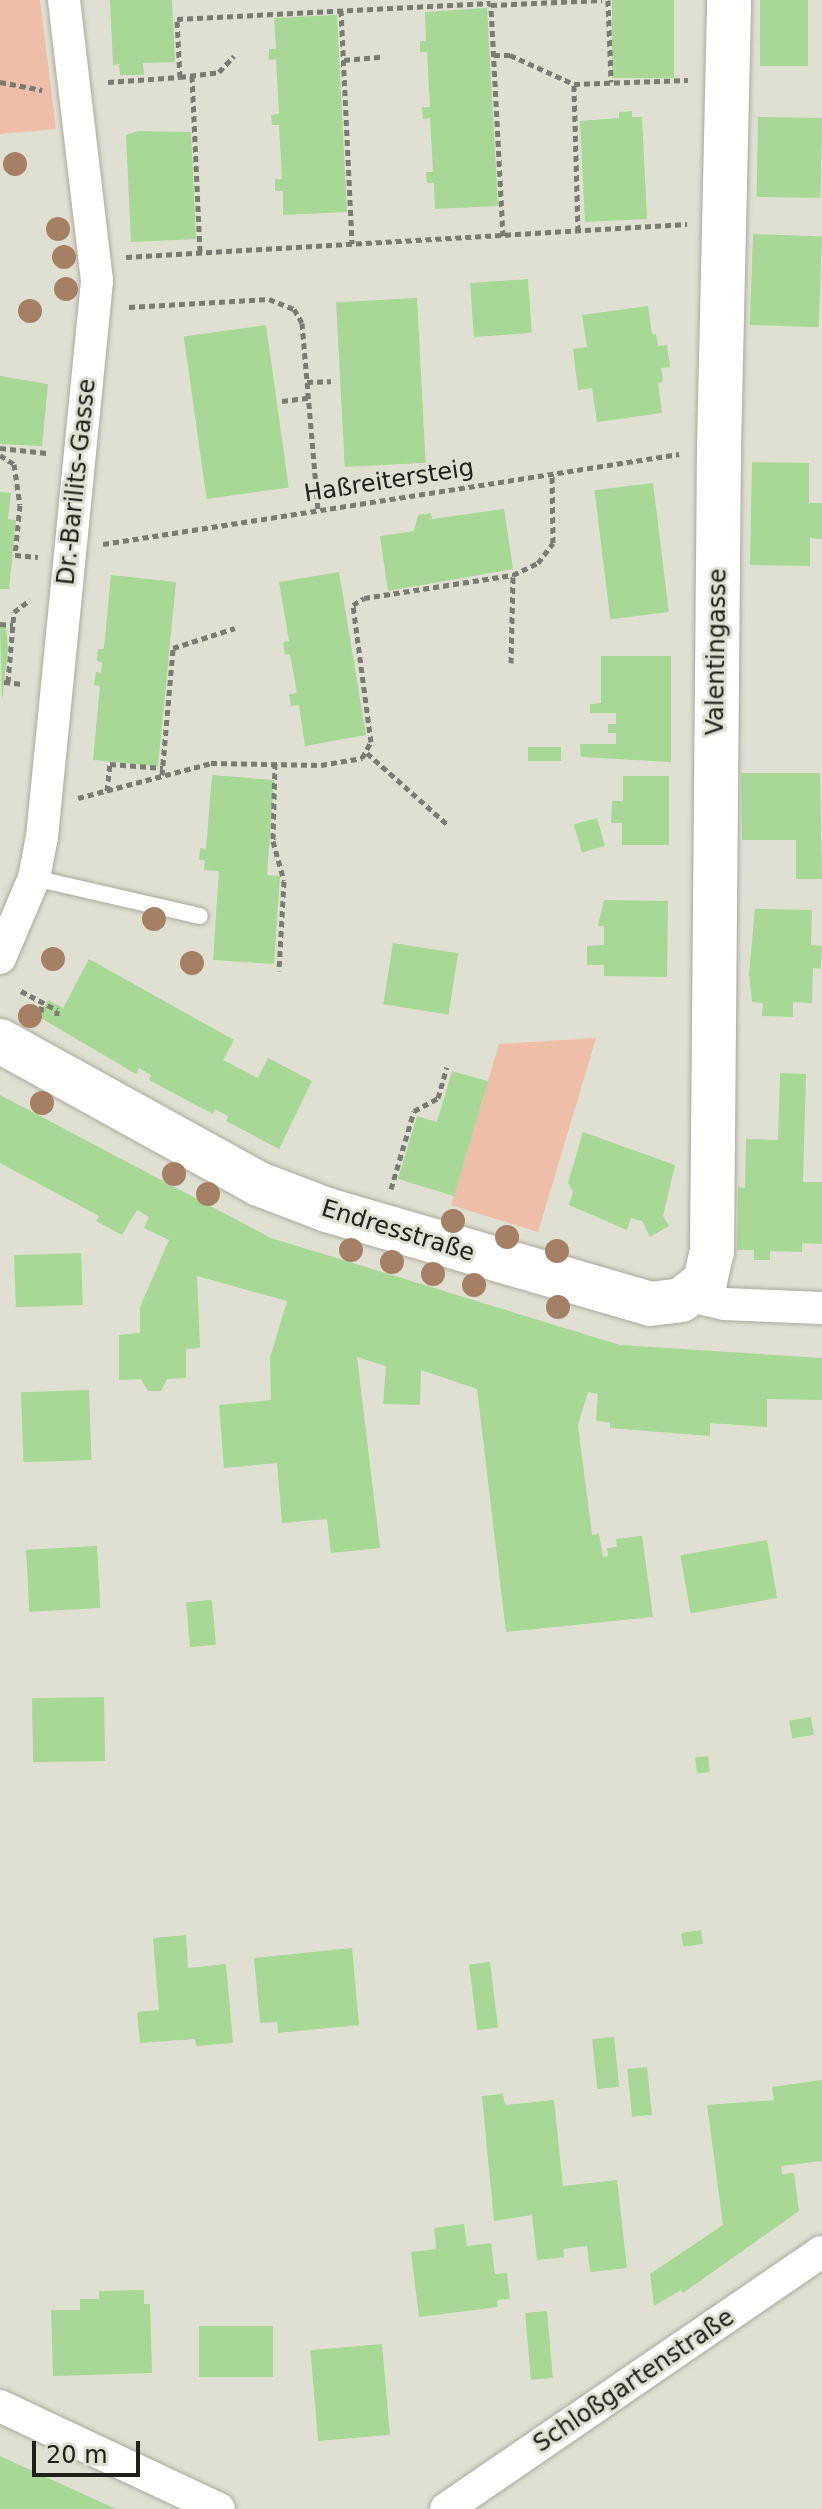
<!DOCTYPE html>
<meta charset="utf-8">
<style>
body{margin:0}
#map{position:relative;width:822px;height:2509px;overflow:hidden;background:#dfe0d2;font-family:"DejaVu Sans",sans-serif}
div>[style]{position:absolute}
.green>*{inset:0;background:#eebea8}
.building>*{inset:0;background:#a7d896;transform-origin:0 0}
.path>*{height:5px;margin-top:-2.5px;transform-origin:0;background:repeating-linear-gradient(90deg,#7a7b72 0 6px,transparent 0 10px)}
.roads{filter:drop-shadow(0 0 2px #a9a99c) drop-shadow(0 0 2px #a9a99c)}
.lane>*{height:16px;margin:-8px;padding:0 8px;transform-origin:8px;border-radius:8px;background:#fff}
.street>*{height:32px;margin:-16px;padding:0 16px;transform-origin:16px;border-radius:16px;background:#fff}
.secondary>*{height:44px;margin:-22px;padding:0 22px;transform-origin:22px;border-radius:22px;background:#fff}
.trees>*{width:24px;height:24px;margin:-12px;border-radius:50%;background:#a58064}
span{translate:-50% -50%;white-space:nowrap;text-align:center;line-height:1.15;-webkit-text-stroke:6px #dfe0d2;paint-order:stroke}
.street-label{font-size:24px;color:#20201b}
.scale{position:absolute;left:32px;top:2441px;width:108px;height:36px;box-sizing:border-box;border:4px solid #20201b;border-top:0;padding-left:10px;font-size:24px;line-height:28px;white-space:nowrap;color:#20201b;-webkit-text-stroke:6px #dfe0d2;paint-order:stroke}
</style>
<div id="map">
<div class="green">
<div style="clip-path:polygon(0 0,40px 0,56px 129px,0 134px)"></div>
<div style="clip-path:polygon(596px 1038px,538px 1232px,451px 1205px,499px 1044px)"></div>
</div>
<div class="building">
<div style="clip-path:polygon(110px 0,172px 0,175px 62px,143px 63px,144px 75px,120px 75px,119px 64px,113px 65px)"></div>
<div style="left:612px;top:0;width:62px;height:78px"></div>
<div style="left:760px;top:0;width:48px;height:66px"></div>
<div style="clip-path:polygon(487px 8px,498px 206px,435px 209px,434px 183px,427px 183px,426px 172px,433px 172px,430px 118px,423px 119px,422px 107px,430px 107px,427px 52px,420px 52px,420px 41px,426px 41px,425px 12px)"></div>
<div style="clip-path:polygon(337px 15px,347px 212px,283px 215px,283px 191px,275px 191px,275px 179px,282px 179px,279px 125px,272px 125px,271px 115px,279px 114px,276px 59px,269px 60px,269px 49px,276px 49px,274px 18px)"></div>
<div style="clip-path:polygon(632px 111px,632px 117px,642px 117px,647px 219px,585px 222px,580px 121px,619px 118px,619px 112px)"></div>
<div style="left:758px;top:117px;width:64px;height:80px;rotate:1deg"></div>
<div style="clip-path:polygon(138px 131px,191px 132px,196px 239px,131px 242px,126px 135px)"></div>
<div style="left:753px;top:234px;width:69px;height:91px;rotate:2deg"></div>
<div style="left:528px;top:279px;width:54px;height:58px;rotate:86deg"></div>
<div style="left:417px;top:298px;width:165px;height:81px;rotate:87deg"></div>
<div style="clip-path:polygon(648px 306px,652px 334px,656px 334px,658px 346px,667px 345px,670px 367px,661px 368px,663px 382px,658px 383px,662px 413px,597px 422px,592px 388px,578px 390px,573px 349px,587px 347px,582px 315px)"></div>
<div style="left:266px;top:325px;width:164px;height:83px;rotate:82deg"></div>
<div style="clip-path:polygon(0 376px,48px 384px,42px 446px,0 444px)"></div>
<div style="clip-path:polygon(752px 462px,809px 463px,809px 503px,822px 503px,822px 539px,810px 538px,810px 566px,750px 565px)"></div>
<div style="left:653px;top:483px;width:130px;height:59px;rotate:83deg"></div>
<div style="clip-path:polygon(0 492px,11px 493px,8px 519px,16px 520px,9px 589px,0 589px)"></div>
<div style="clip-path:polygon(504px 509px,513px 569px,388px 591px,380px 536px,414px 531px,418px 515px,431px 513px,432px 519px)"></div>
<div style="clip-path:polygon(339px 572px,366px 735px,305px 746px,299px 705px,291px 706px,289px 694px,297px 693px,290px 654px,285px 655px,283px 642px,289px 641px,279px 582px)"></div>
<div style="clip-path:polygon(111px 575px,176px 582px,158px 766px,93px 760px,100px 686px,94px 685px,96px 672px,101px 673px,102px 662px,97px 661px,98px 649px,104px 649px)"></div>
<div style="clip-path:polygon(0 626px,6px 627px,8px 649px,2px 701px)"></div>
<div style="clip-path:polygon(601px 656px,671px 656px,671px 762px,581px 757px,580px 744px,616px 744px,616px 733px,608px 733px,608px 724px,616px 724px,616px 713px,590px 713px,590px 704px,601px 703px)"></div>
<div style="left:528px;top:747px;width:33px;height:14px"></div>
<div style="clip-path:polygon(741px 773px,820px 773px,822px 879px,796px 879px,796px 840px,742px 840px)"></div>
<div style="clip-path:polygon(212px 775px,274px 780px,267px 875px,280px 876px,274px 964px,213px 960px,219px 871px,204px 870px,205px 860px,199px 860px,200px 848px,206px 849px)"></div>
<div style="clip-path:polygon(623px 776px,669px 776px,669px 845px,622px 845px,622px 823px,611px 823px,612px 801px,623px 801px)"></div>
<div style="left:597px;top:818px;width:29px;height:24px;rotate:74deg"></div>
<div style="clip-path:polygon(604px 900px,668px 901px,667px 977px,604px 976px,604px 965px,587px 965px,587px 946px,604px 945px,604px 926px,598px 926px)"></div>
<div style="clip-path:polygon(755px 909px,812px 910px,811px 945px,822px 946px,821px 969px,813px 968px,812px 1003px,793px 1002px,793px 1017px,762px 1016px,763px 1003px,752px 1002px,749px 974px)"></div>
<div style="left:393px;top:943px;width:66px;height:62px;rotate:9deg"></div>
<div style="clip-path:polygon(89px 959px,234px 1040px,223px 1060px,258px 1078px,268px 1058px,312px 1081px,279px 1149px,226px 1121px,228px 1116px,215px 1109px,213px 1114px,149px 1080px,151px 1075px,139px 1068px,136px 1074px,39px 1017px,48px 1000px,63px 1008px)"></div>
<div style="clip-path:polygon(452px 1071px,488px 1081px,454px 1196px,398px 1179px,417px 1116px,437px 1122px)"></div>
<div style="clip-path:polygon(780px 1073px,806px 1074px,803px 1182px,822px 1182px,822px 1244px,802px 1243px,802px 1252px,770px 1251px,770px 1260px,754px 1260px,754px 1250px,737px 1250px,738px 1187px,745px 1188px,746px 1139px,778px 1140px)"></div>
<div style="clip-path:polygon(0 1095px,271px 1238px,620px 1345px,822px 1358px,822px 1400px,767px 1399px,767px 1427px,710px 1423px,710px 1436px,610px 1428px,610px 1422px,596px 1421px,598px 1394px,588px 1392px,578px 1425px,592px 1535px,599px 1534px,603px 1557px,608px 1556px,607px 1548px,617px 1547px,616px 1539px,642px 1536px,653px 1617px,506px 1632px,477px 1389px,421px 1370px,420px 1405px,383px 1404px,386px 1366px,357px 1357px,380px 1548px,331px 1553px,327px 1519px,282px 1523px,277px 1463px,224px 1468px,219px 1405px,271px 1400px,270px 1358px,287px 1301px,197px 1276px,200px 1348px,186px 1349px,186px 1378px,167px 1379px,161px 1391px,148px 1391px,141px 1379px,119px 1380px,119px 1335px,140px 1333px,140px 1307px,169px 1240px,144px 1228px,149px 1217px,137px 1210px,122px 1235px,96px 1221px,99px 1216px,88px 1210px,0 1163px)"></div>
<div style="clip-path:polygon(583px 1132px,675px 1165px,663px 1216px,669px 1226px,650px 1237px,642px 1221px,631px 1218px,627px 1230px,569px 1205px,573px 1191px,568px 1183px)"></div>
<div style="left:81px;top:1253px;width:52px;height:67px;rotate:88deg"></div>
<div style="left:89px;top:1390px;width:70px;height:68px;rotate:88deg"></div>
<div style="left:767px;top:1540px;width:59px;height:88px;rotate:80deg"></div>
<div style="left:97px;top:1546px;width:62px;height:71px;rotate:87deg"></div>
<div style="left:212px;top:1600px;width:45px;height:26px;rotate:85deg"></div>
<div style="left:104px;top:1697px;width:64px;height:72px;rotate:89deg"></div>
<div style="left:811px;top:1717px;width:18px;height:22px;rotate:81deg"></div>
<div style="left:708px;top:1756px;width:16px;height:13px;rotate:83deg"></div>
<div style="left:701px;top:1930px;width:14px;height:20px;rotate:82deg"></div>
<div style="clip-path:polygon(186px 1935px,188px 1968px,226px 1964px,233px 2043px,196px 2046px,195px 2039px,140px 2043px,137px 2012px,159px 2010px,153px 1938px)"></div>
<div style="clip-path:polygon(352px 1948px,359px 2025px,278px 2033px,277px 2022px,260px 2023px,254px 1958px)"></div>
<div style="left:490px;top:1962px;width:66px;height:21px;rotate:83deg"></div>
<div style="left:614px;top:2037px;width:50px;height:22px;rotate:84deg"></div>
<div style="left:647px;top:2067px;width:48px;height:20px;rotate:84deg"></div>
<div style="clip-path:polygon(822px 2080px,822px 2161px,781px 2166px,782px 2174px,794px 2173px,799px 2211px,683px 2293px,681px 2290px,654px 2306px,650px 2274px,723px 2225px,707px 2105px,774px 2100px,772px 2087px)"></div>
<div style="clip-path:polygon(503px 2094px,505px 2105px,554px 2100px,563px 2186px,617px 2180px,627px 2268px,590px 2272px,587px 2246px,563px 2249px,564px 2257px,537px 2260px,532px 2215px,494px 2221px,482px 2096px)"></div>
<div style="clip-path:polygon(464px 2224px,467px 2246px,491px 2243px,495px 2274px,507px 2273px,510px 2299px,497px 2300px,498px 2307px,419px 2317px,411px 2252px,436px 2249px,434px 2228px)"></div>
<div style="clip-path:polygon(144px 2290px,144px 2304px,150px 2304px,152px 2373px,53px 2376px,51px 2310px,80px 2310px,80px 2299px,99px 2299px,99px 2291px)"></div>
<div style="left:547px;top:2311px;width:67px;height:22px;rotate:85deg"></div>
<div style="left:199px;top:2326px;width:74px;height:51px"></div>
<div style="left:382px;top:2344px;width:91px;height:72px;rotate:85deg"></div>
<div style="clip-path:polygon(0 2456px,116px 2509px,0 2509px)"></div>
</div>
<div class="path">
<div style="left:608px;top:0;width:82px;rotate:87.9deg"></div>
<div style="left:341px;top:10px;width:234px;rotate:87.3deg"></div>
<div style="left:494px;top:55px;width:16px"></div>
<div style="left:510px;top:55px;width:70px;rotate:24.4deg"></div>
<div style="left:344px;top:60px;width:37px;rotate:-5deg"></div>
<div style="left:192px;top:76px;width:177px;rotate:87.4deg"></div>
<div style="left:180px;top:77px;width:39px;rotate:-7deg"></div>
<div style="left:219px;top:72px;width:22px;rotate:-47deg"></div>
<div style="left:0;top:82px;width:43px;rotate:10.8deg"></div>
<div style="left:108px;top:82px;width:72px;rotate:-4deg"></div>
<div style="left:180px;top:77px;width:58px;rotate:-93deg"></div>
<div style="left:177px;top:19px;width:314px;rotate:-2.9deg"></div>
<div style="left:578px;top:231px;width:147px;rotate:-91.6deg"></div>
<div style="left:574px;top:84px;width:114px;rotate:-2deg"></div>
<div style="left:503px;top:236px;width:231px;rotate:-93deg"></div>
<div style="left:491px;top:5px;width:111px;rotate:-2.6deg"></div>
<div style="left:126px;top:257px;width:562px;rotate:-3.37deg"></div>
<div style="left:129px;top:307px;width:140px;rotate:-3.3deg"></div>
<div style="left:269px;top:299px;width:27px;rotate:22deg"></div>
<div style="left:294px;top:309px;width:16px;rotate:60deg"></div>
<div style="left:302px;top:323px;width:188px;rotate:85.1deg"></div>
<div style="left:307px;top:382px;width:24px;rotate:-2deg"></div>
<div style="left:282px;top:401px;width:26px;rotate:-7deg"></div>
<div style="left:0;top:448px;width:47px;rotate:6.1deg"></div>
<div style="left:0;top:455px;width:17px;rotate:33deg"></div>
<div style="left:14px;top:464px;width:41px;rotate:81.7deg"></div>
<div style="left:20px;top:505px;width:50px;rotate:95.7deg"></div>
<div style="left:15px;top:555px;width:23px;rotate:5deg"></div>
<div style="left:103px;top:544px;width:583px;rotate:-8.88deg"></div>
<div style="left:0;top:624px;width:13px;rotate:4deg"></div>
<div style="left:511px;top:663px;width:88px;rotate:-88.7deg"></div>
<div style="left:4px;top:682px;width:19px;rotate:6deg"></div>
<div style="left:8px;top:682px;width:70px;rotate:-85.1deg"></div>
<div style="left:14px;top:612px;width:20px;rotate:-37deg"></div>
<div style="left:367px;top:753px;width:107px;rotate:41.6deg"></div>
<div style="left:275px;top:763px;width:78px;rotate:91.5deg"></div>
<div style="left:273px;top:841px;width:41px;rotate:74.6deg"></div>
<div style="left:284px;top:881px;width:90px;rotate:93.2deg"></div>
<div style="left:110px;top:764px;width:53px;rotate:4.3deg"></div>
<div style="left:162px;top:775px;width:127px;rotate:-85deg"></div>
<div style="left:173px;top:648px;width:65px;rotate:-17.9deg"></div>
<div style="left:107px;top:791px;width:29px;rotate:-84deg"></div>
<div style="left:78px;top:798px;width:138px;rotate:-14.7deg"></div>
<div style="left:211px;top:763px;width:110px;rotate:1deg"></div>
<div style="left:321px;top:765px;width:42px;rotate:-9.7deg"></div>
<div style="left:362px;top:758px;width:18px;rotate:-61deg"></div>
<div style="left:371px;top:742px;width:138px;rotate:-97.5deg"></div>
<div style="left:353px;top:605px;width:13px;rotate:-32deg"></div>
<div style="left:364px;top:598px;width:151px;rotate:-8.8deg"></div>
<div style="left:513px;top:575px;width:28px;rotate:-26deg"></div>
<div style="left:538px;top:563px;width:25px;rotate:-53deg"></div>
<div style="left:553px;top:543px;width:69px;rotate:-90.8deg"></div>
<div style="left:21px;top:991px;width:41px;rotate:27.8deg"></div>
<div style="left:57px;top:1010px;width:9px;rotate:90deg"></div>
<div style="left:41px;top:1012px;width:10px;rotate:-84deg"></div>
<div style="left:391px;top:1189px;width:81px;rotate:-73.6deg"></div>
<div style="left:414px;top:1111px;width:27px;rotate:-28deg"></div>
<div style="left:438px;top:1098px;width:32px;rotate:-74deg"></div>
</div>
<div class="roads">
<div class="lane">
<div style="left:34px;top:878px;width:170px;rotate:12.9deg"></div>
</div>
<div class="street">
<div style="left:0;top:958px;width:87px;rotate:-67deg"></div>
<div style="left:34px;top:878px;width:42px;rotate:-79deg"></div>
<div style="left:42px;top:837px;width:559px;rotate:-84.35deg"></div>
<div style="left:97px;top:281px;width:283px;rotate:-96.7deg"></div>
<div style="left:690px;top:1296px;width:35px;rotate:13deg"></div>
<div style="left:724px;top:1304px;width:98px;rotate:2.3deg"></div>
<div style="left:0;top:2406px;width:242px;rotate:25.2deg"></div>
<div style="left:446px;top:2509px;width:455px;rotate:-34.4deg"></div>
</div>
<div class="secondary">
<div style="left:0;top:1041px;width:296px;rotate:28.9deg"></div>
<div style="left:259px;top:1184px;width:73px;rotate:20.9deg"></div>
<div style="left:327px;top:1210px;width:336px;rotate:16.2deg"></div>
<div style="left:650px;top:1304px;width:31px;rotate:-7deg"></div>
<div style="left:681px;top:1300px;width:31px;rotate:-38deg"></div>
<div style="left:705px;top:1281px;width:31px;rotate:-77deg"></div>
<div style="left:712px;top:1251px;width:803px;rotate:-89.5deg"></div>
<div style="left:719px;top:448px;width:448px;rotate:-88.7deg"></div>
</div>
</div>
<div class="trees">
<div style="left:15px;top:164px"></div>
<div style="left:58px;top:229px"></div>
<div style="left:64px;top:257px"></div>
<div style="left:66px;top:289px"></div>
<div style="left:30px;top:311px"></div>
<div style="left:154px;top:919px"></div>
<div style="left:53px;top:959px"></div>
<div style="left:192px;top:963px"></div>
<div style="left:30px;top:1016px"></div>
<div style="left:42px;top:1103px"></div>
<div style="left:174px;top:1174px"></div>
<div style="left:208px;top:1194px"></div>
<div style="left:453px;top:1221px"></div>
<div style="left:507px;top:1237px"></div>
<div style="left:351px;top:1250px"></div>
<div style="left:557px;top:1251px"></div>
<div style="left:392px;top:1262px"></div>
<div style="left:433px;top:1274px"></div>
<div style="left:474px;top:1285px"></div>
<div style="left:558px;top:1307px"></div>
</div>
<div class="street-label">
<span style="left:389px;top:481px;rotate:-9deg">Haßreitersteig</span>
<span style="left:77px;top:482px;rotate:-84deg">Dr.-Barilits-Gasse</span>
<span style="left:717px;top:652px;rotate:-89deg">Valentingasse</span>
<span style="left:398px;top:1231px;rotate:17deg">Endresstraße</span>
<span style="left:634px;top:2381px;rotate:-34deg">Schloßgartenstraße</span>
</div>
<div class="scale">20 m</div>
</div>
